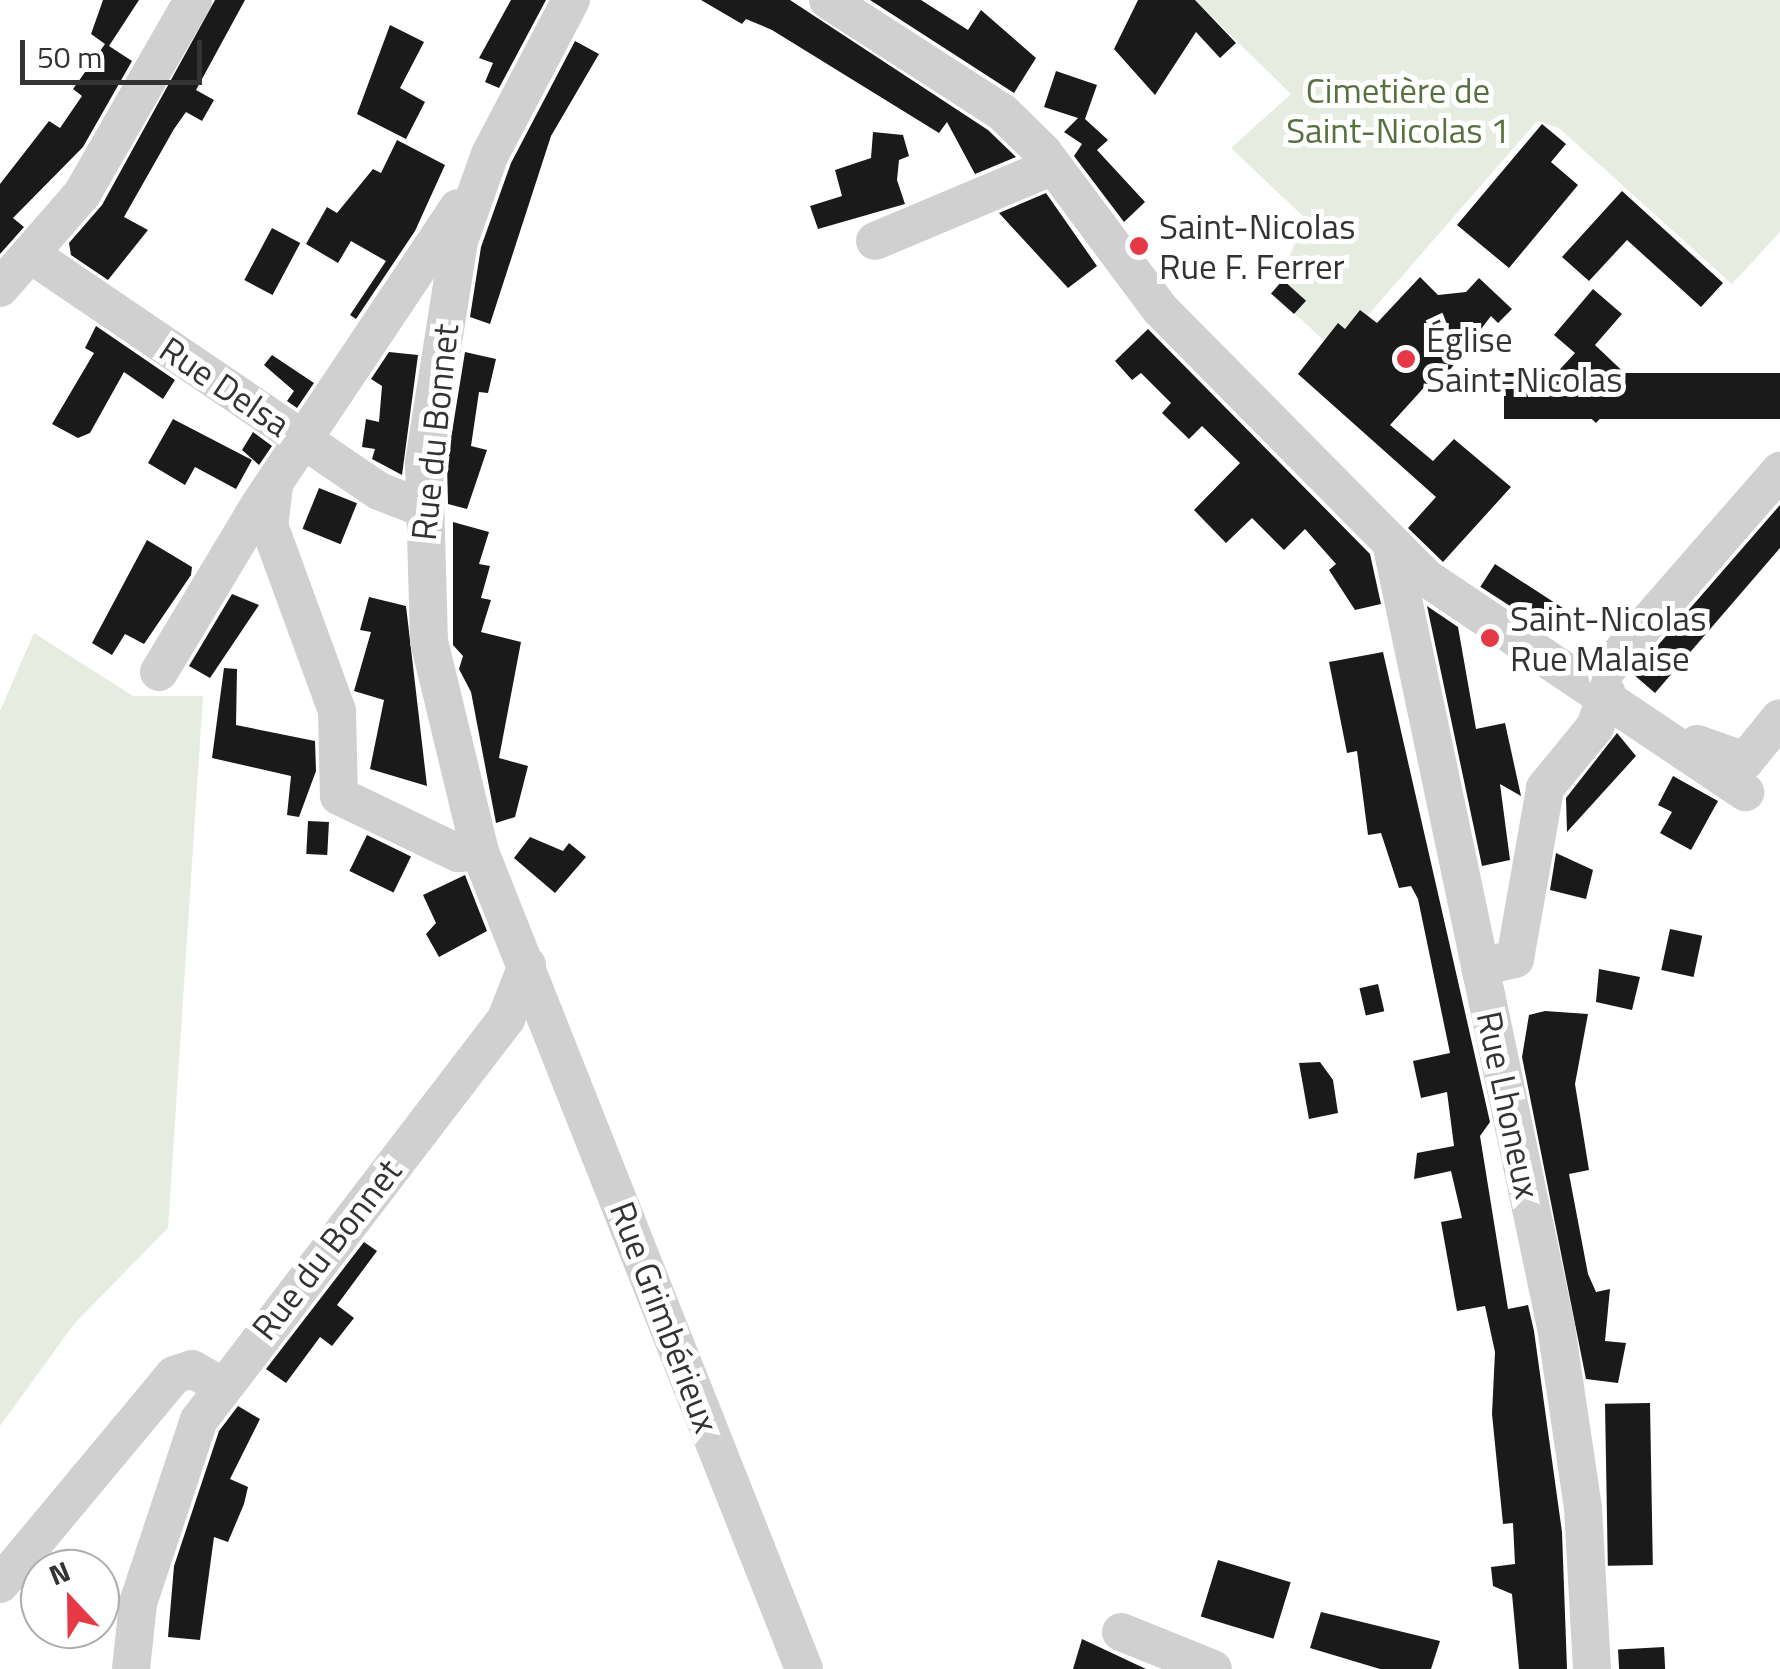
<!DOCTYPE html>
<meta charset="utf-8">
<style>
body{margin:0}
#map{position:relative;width:1780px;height:1669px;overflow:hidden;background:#fff;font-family:"Titillium Web",sans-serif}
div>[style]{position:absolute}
.green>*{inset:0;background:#e6ecdf}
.building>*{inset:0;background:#1a1a1a;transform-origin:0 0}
.minor>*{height:38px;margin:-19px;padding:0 19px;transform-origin:19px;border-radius:19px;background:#d0d0d0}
.dots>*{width:28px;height:28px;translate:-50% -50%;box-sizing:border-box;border:5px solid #fff;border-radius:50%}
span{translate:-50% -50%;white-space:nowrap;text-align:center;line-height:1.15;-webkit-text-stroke:10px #fff;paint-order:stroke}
.park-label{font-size:35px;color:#56703f}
.poi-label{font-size:35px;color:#333}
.left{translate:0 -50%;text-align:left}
.street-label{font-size:35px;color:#333}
.north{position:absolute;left:20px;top:1549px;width:100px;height:100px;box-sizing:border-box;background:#fff;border:2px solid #adadad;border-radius:50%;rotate:338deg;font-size:28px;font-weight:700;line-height:40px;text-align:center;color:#333}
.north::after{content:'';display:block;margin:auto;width:35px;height:45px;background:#e63946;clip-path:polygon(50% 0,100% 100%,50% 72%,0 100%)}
.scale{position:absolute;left:20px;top:40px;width:182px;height:45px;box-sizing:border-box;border:5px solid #333;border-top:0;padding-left:12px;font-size:30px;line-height:35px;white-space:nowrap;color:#333;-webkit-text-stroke:8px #fff;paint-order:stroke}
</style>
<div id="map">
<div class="green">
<div style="clip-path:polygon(1195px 0,1780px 0,1780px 232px,1732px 284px,1559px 128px,1537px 121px,1336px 352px,1274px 294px,1305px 218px,1231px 148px,1291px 94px)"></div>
<div style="clip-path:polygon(34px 633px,133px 696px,203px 696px,168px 1228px,74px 1324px,0 1426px,0 711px)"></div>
</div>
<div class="building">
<div style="clip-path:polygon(103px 0,139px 0,109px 46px,132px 61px,83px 147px,13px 218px,24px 227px,0 254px,0 184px,49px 121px,60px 128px,82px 96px,73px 89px,105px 44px,91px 34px)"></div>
<div style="clip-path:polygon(215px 0,245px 0,196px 90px,214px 100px,202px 121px,186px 112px,174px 129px,124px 217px,148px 230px,108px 280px,71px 255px,69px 243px,102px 205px)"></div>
<div style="clip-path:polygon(511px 0,546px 0,499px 88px,485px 82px,493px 63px,479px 58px)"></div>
<div style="clip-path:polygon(701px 0,790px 0,988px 130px,1016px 157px,975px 174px,947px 122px,939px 133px,772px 30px,746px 19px,742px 24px)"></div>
<div style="clip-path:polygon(870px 0,921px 0,968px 30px,981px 10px,1036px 58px,1014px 93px)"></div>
<div style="clip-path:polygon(1138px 0,1195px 0,1236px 43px,1220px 58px,1196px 32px,1155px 95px,1114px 49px)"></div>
<div style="clip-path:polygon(390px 25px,424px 42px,400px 88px,425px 102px,406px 139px,357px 114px)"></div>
<div style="clip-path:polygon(575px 41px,599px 54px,551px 136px,490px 324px,470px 317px,481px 247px,511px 163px)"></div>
<div style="clip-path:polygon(1056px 71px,1097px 85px,1085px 119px,1108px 140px,1097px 150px,1145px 202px,1124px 222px,1074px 156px,1082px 144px,1064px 132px,1078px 118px,1044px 107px)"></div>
<div style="clip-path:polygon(1542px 124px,1566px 144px,1551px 162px,1578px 185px,1509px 268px,1457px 225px)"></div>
<div style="clip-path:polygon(873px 132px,903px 135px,909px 156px,899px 160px,897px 180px,905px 204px,818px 229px,810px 206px,842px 196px,835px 170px,871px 158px)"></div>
<div style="clip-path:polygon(397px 140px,445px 165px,415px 231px,356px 319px,350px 315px,386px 261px,351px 241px,338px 263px,306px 244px,327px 207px,337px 213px,373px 169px,381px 173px)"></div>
<div style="clip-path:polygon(1622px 191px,1723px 283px,1701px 307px,1627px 240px,1589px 281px,1562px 257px)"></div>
<div style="clip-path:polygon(1046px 193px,1097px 266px,1068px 288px,999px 213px)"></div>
<div style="left:272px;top:228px;width:32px;height:59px;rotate:28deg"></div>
<div style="clip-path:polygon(1420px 277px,1438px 295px,1466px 292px,1479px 278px,1512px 309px,1498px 323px,1491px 316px,1436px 388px,1429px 382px,1390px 425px,1433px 461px,1454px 439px,1511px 487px,1443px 562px,1408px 528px,1436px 497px,1298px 374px,1338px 323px,1345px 329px,1360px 310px,1377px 323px)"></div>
<div style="left:1283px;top:280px;width:31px;height:18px;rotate:42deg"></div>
<div style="clip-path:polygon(1593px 289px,1622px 314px,1595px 345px,1634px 382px,1596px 423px,1550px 380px,1575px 353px,1554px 335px)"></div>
<div style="clip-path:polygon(96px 326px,175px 380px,163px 399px,124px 372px,90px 433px,78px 438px,52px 424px,94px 353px,85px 348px)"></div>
<div style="clip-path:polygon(1148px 329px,1370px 554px,1381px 604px,1355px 610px,1329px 570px,1336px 564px,1305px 529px,1284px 550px,1252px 518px,1226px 543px,1194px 510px,1240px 463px,1202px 426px,1189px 439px,1162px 413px,1171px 403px,1141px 373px,1132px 380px,1115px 361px)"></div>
<div style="clip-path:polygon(389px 352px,418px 355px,402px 475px,372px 459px,375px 449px,362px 447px,366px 419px,379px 422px,382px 386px,371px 379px)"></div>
<div style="clip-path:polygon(465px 352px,496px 359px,488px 393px,479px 392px,471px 446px,487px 450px,467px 509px,448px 504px,447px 463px)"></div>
<div style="clip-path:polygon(272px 355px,314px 383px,297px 408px,287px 401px,294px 391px,264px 365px)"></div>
<div style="left:1780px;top:373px;width:46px;height:276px;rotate:90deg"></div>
<div style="clip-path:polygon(173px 419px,252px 460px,236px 489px,195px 467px,185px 485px,148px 463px)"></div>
<div style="clip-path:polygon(253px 432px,272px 446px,259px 465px,242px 450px)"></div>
<div style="left:319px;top:488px;width:41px;height:44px;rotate:22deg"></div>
<div style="clip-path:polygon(1780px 505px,1780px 548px,1655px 693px,1633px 674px)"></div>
<div style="clip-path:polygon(453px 522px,489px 532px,479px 564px,490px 566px,481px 598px,491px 600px,481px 632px,521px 642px,499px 758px,528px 766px,515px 817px,496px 823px,471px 692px,459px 669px,463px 656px,453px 645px)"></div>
<div style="clip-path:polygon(147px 540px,192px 567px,191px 575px,144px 644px,125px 634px,112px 655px,92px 643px)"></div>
<div style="left:1495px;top:564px;width:89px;height:27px;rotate:33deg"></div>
<div style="clip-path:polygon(232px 594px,259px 605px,210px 678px,189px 666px)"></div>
<div style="clip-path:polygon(369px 597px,406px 606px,427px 786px,370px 769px,384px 700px,354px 691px,371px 632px,360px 630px)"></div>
<div style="clip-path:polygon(1427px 606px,1458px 627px,1476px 729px,1505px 723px,1521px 796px,1500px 784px,1510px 860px,1482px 866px)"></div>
<div style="clip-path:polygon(1383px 652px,1490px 1122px,1480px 1136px,1508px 1309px,1528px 1305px,1534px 1331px,1562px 1532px,1567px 1669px,1519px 1669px,1512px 1594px,1493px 1586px,1491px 1567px,1515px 1564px,1513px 1523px,1503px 1524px,1492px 1414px,1495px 1352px,1485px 1306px,1457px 1311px,1441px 1222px,1462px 1218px,1451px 1171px,1414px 1179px,1417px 1153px,1454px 1146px,1447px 1092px,1421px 1098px,1413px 1061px,1450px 1053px,1418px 899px,1411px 886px,1399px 888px,1381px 833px,1368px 835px,1357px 751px,1347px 753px,1329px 662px)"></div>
<div style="clip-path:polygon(224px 668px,237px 669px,236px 725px,315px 741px,316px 771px,299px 817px,287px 815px,291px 776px,212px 758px)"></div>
<div style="clip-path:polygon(1617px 733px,1636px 756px,1567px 832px,1566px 798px)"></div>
<div style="clip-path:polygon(1673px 776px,1718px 801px,1691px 850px,1660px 833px,1672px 812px,1658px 805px)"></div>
<div style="left:308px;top:821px;width:21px;height:33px;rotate:3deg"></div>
<div style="left:367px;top:835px;width:49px;height:40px;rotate:26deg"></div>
<div style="clip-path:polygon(530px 837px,563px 851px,569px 843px,586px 857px,555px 893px,514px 858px)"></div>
<div style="clip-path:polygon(1556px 853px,1593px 870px,1586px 899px,1550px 890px)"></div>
<div style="clip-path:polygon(465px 875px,487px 931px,439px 957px,426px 934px,436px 923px,423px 895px)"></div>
<div style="left:1670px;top:929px;width:33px;height:42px;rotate:12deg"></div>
<div style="clip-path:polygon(1599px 969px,1640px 977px,1632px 1010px,1596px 1002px)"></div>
<div style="left:1378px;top:984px;width:28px;height:19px;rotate:77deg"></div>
<div style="clip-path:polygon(1545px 1011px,1588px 1014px,1575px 1084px,1589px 1170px,1569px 1174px,1588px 1274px,1596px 1292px,1610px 1289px,1605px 1341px,1626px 1343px,1618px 1383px,1586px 1379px,1522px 1057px,1529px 1015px)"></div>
<div style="clip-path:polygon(1320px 1062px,1333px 1080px,1338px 1113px,1309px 1119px,1299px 1063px)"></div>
<div style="clip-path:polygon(364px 1242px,377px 1251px,337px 1305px,354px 1318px,332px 1346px,320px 1337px,286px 1383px,266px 1369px)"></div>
<div style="left:1650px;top:1403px;width:162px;height:45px;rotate:89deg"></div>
<div style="clip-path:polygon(238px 1406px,260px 1419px,230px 1479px,248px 1487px,244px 1504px,228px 1542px,214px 1537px,200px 1640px,168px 1637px,174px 1566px,219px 1431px)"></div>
<div style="left:1218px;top:1560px;width:76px;height:59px;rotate:17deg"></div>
<div style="clip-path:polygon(1321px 1612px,1440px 1641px,1431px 1669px,1380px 1669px,1310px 1648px)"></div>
<div style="clip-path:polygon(1082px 1639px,1146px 1669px,1073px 1669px)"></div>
<div style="left:1664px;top:1647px;width:22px;height:46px;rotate:87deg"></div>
</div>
<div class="minor">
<div style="left:571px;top:0;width:174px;rotate:117.7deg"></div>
<div style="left:490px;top:154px;width:92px;rotate:109.6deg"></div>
<div style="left:459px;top:241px;width:224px;rotate:99deg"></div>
<div style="left:424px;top:462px;width:179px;rotate:88.4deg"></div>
<div style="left:429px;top:641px;width:217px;rotate:76.4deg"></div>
<div style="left:480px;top:852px;width:879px;rotate:68.37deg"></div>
<div style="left:828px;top:0;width:207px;rotate:32.8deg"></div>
<div style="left:1002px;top:112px;width:57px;rotate:44.3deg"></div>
<div style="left:1043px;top:152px;width:196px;rotate:53.3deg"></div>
<div style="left:1160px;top:309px;width:377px;rotate:45.3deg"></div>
<div style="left:1425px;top:577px;width:386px;rotate:33.9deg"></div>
<div style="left:875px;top:241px;width:193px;rotate:-22.8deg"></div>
<div style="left:33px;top:256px;width:418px;rotate:34.2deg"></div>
<div style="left:379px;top:491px;width:46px;rotate:21.6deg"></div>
<div style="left:0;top:288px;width:125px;rotate:-48.9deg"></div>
<div style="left:82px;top:194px;width:224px;rotate:-60.2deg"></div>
<div style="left:274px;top:486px;width:39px;rotate:97deg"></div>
<div style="left:269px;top:525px;width:198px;rotate:69.9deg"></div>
<div style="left:337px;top:711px;width:85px;rotate:88.7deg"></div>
<div style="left:339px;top:796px;width:132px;rotate:25.6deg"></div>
<div style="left:458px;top:853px;width:22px;rotate:-3deg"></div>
<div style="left:1392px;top:547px;width:797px;rotate:78.13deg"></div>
<div style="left:1556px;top:1327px;width:183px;rotate:81.5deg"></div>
<div style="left:1583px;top:1508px;width:161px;rotate:86.8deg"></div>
<div style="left:159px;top:672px;width:196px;rotate:-59deg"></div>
<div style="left:260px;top:504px;width:356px;rotate:-56.2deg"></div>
<div style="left:1594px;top:684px;width:283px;rotate:-48.9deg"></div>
<div style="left:1697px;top:744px;width:51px;rotate:19.5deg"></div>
<div style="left:1745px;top:761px;width:55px;rotate:-50.9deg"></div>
<div style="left:1480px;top:967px;width:36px;rotate:-13deg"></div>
<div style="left:1515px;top:959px;width:174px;rotate:-80deg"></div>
<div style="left:1545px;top:788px;width:79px;rotate:-50.7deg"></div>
<div style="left:1595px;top:727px;width:36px;rotate:-71deg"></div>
<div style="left:0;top:1584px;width:272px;rotate:-50.2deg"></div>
<div style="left:174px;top:1375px;width:19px;rotate:-18deg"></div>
<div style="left:192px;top:1369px;width:34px;rotate:30deg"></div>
<div style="left:1121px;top:1632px;width:99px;rotate:21.9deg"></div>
<div style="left:131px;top:1669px;width:66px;rotate:-83.9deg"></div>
<div style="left:138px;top:1603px;width:193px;rotate:-71.6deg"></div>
<div style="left:199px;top:1420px;width:505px;rotate:-52.56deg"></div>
<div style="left:506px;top:1019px;width:58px;rotate:-68.7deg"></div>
</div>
<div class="dots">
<div style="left:1139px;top:246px;background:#e63946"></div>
<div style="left:1406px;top:359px;background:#e63946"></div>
<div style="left:1490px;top:638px;background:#e63946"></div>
</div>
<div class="park-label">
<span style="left:1398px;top:110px">Cimetière de<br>Saint-Nicolas 1</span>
</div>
<div class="poi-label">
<span class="left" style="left:1159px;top:246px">Saint-Nicolas<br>Rue F. Ferrer</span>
<span class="left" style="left:1426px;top:359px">Église<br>Saint-Nicolas</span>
<span class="left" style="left:1510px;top:638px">Saint-Nicolas<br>Rue Malaise</span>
</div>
<div class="street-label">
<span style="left:225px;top:386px;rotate:34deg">Rue Delsa</span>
<span style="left:434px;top:432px;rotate:-84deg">Rue du Bonnet</span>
<span style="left:1509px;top:1105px;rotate:78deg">Rue Lhoneux</span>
<span style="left:326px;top:1249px;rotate:-52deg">Rue du Bonnet</span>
<span style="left:665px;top:1317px;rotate:69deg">Rue Grimbérieux</span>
</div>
<div class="north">N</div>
<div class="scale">50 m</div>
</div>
